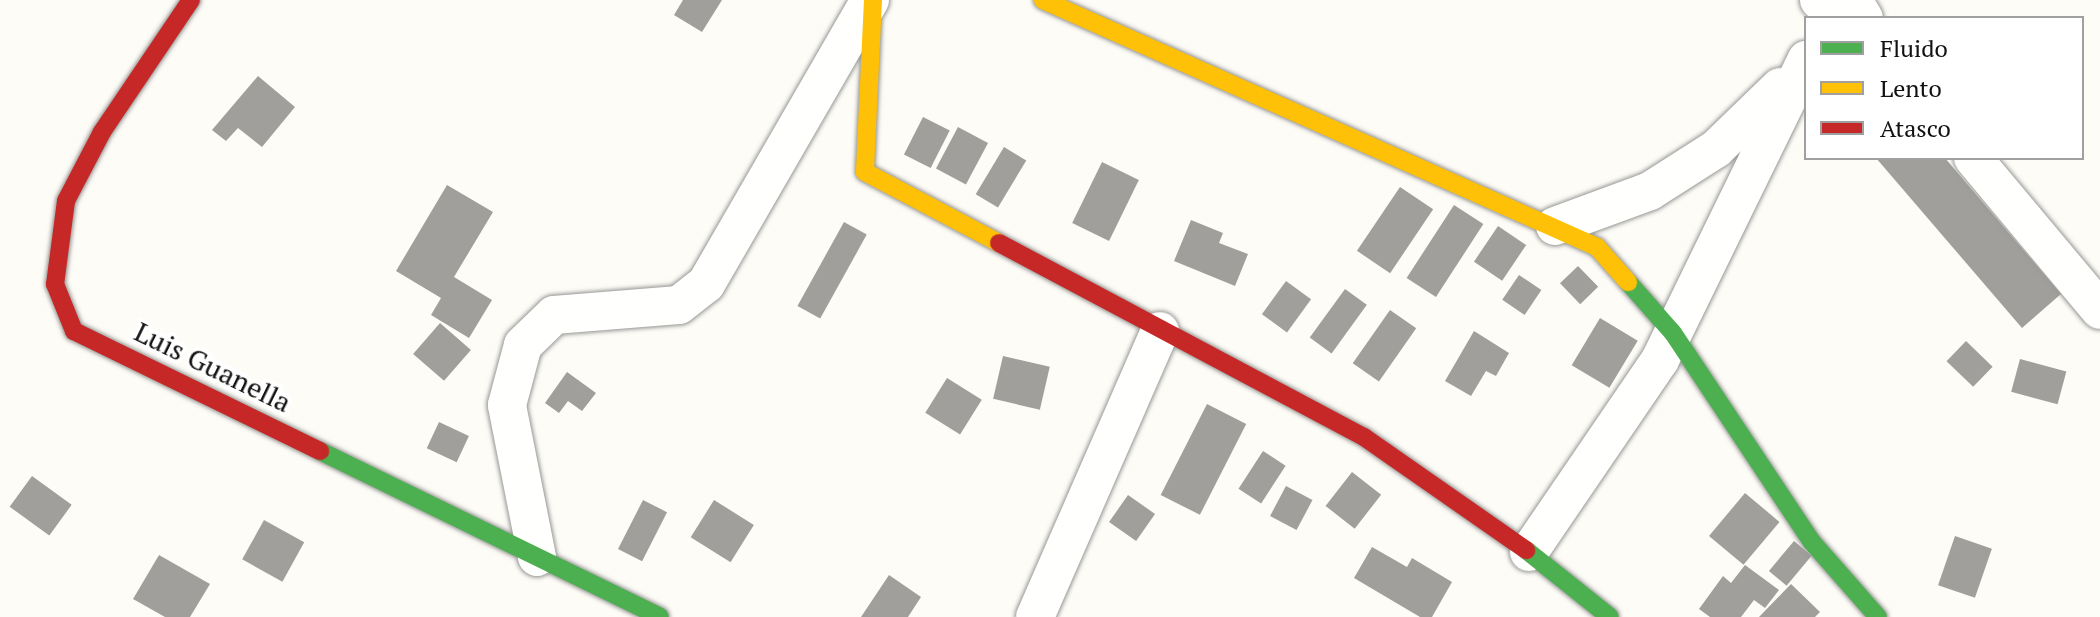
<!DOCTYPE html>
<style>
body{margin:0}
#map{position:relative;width:2100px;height:617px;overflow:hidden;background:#fdfcf7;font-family:"PT Serif",serif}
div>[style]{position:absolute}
.building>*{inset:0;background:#a19f9c;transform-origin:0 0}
.roads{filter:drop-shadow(0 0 2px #979795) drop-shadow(0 0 2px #979795)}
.street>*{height:38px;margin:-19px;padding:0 19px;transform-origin:19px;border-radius:19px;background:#fffffe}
.fast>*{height:18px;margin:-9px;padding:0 9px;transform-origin:9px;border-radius:9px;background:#4caf50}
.slow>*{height:18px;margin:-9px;padding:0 9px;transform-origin:9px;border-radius:9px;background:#ffc107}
.jam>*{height:18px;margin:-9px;padding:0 9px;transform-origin:9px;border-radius:9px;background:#c62828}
span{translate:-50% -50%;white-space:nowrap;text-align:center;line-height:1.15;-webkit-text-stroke:8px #fff;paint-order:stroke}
.street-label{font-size:28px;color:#111}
.legend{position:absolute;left:1804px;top:16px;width:280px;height:144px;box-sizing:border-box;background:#fff;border:2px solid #a0a0a0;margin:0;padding:10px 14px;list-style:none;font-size:24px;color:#111}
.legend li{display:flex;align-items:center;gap:16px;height:40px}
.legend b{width:40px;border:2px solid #a0a0a0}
</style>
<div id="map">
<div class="building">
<div style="clip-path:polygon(683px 0,722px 0,702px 32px,674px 15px)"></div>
<div style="clip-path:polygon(258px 76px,295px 107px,262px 147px,238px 128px,226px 141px,212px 130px)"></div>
<div style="left:923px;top:117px;width:30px;height:42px;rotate:27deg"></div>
<div style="left:958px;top:127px;width:34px;height:47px;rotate:28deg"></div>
<div style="left:1004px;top:147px;width:26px;height:55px;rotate:31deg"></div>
<div style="clip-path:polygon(1876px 158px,1945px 158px,2061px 294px,2022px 328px)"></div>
<div style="left:1102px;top:162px;width:41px;height:68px;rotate:26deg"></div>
<div style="clip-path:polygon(447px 185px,493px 212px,454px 277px,492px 300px,469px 338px,431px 315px,441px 298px,396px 271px)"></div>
<div style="left:1400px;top:187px;width:40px;height:77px;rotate:34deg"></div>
<div style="left:1454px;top:205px;width:35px;height:87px;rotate:33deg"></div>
<div style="clip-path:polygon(1191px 220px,1223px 233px,1219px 243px,1248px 254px,1235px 286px,1174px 261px)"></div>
<div style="left:844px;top:222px;width:26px;height:96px;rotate:29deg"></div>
<div style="left:1498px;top:226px;width:34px;height:43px;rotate:34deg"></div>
<div style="left:1578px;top:266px;width:29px;height:25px;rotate:46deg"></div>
<div style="left:1519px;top:275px;width:27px;height:30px;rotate:34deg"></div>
<div style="left:1286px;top:281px;width:31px;height:41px;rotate:36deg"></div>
<div style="left:1345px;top:289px;width:27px;height:60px;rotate:36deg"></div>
<div style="left:1390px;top:310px;width:32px;height:65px;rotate:35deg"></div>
<div style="left:1600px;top:318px;width:44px;height:55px;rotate:31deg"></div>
<div style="left:440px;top:323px;width:41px;height:41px;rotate:41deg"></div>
<div style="clip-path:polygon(1474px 331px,1509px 353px,1496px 376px,1486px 371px,1471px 396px,1445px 381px)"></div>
<div style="left:1966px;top:341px;width:37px;height:28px;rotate:44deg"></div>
<div style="left:1003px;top:356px;width:48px;height:44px;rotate:13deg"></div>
<div style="left:2020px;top:359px;width:48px;height:34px;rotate:15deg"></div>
<div style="clip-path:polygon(567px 372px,596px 393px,582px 411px,568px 401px,559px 413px,545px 403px)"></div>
<div style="left:947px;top:378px;width:41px;height:41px;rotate:32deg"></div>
<div style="left:1207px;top:404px;width:44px;height:102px;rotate:27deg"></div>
<div style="left:439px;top:422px;width:33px;height:29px;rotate:25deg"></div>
<div style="left:1263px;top:451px;width:27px;height:45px;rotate:33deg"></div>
<div style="left:1352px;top:472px;width:37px;height:43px;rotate:38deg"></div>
<div style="left:32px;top:476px;width:49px;height:38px;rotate:36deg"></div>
<div style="left:1286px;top:486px;width:30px;height:34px;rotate:28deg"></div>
<div style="left:1745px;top:493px;width:45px;height:56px;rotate:40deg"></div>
<div style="left:1128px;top:495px;width:33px;height:33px;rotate:35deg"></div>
<div style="left:643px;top:500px;width:27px;height:55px;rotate:27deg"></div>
<div style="left:714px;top:500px;width:47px;height:44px;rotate:32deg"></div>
<div style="left:264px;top:520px;width:46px;height:45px;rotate:29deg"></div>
<div style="left:1955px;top:536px;width:39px;height:52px;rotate:19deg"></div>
<div style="left:1794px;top:541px;width:23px;height:39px;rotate:40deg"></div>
<div style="clip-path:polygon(1372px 547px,1407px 567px,1412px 558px,1452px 582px,1432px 617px,1420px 617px,1354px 578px)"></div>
<div style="clip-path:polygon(159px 555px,210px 584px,190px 617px,165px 617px,133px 599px)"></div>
<div style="clip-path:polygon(1745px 565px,1779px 590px,1765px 608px,1754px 600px,1741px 617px,1710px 617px,1699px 609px,1723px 576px,1731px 583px)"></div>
<div style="clip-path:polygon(889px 575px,921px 597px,908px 617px,861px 617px)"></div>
<div style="clip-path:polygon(1791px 584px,1820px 612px,1815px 617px,1759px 617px)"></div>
</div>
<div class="roads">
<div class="street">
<div style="left:1819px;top:0;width:17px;rotate:45deg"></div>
<div style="left:1853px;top:0;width:21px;rotate:59deg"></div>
<div style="left:1973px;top:158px;width:198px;rotate:50.1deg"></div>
<div style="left:1555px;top:226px;width:101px;rotate:-20.2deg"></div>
<div style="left:1650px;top:191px;width:78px;rotate:-32.5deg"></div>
<div style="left:1716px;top:149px;width:89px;rotate:-44.1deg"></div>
<div style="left:1529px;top:552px;width:232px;rotate:-55.7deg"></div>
<div style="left:1660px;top:360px;width:334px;rotate:-64deg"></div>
<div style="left:537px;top:557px;width:155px;rotate:-101.2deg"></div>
<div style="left:507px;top:405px;width:62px;rotate:-75.1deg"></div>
<div style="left:523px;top:345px;width:43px;rotate:-44.1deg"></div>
<div style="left:554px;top:315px;width:125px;rotate:-4.6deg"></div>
<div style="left:679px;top:305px;width:34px;rotate:-38deg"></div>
<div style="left:706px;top:284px;width:328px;rotate:-60deg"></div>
<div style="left:1035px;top:617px;width:312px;rotate:-66.4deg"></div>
</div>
<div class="fast">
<div style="left:1628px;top:282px;width:68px;rotate:48.6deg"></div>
<div style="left:1673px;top:333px;width:251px;rotate:56.4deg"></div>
<div style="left:1812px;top:542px;width:100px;rotate:48.7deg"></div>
<div style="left:320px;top:451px;width:378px;rotate:26deg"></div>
<div style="left:1526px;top:550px;width:107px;rotate:38.6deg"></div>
</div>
<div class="slow">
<div style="left:873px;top:0;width:172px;rotate:92.7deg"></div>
<div style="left:865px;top:172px;width:152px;rotate:27.9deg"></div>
<div style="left:1043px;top:0;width:607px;rotate:24.03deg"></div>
<div style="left:1597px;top:247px;width:47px;rotate:48.5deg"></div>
</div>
<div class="jam">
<div style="left:191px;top:0;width:159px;rotate:124deg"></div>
<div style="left:102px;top:132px;width:78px;rotate:117.6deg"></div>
<div style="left:66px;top:201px;width:84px;rotate:97.5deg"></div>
<div style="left:55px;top:284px;width:51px;rotate:68deg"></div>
<div style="left:74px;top:331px;width:274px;rotate:26deg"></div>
<div style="left:999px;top:243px;width:413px;rotate:28deg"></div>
<div style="left:1364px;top:437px;width:198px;rotate:34.9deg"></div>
</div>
</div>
<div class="street-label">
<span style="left:213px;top:367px;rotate:26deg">Luis Guanella</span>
</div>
<ul class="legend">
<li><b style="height:10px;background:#4caf50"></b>Fluido</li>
<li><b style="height:10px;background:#ffc107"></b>Lento</li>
<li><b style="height:10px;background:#c62828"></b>Atasco</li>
</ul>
</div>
